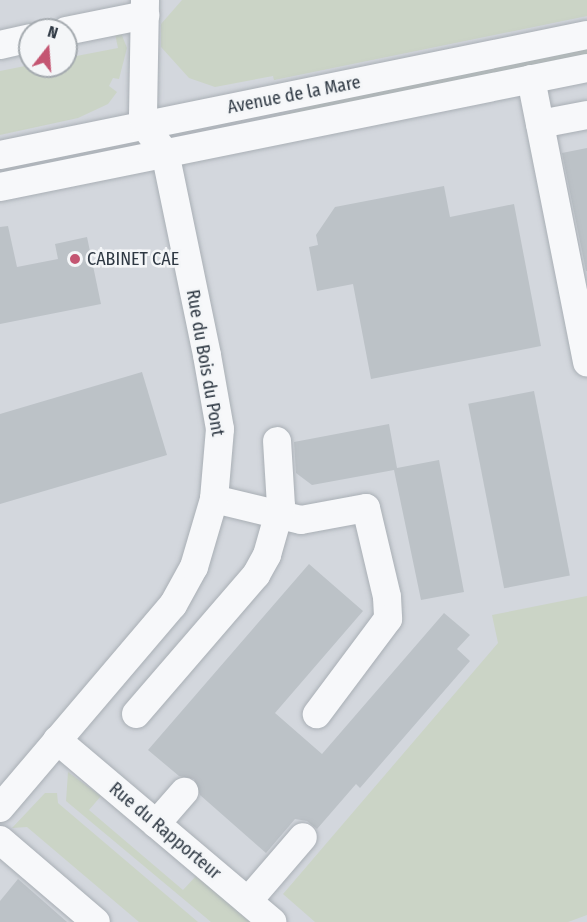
<!DOCTYPE html>
<style>
body{margin:0}
#map{position:relative;width:587px;height:922px;overflow:hidden;background:#e4e8eb;font-family:"Fira Sans Condensed",sans-serif}
div>[style]{position:absolute}
.built>*{inset:0;background:#d3d7dd}
.green>*{inset:0;background:#cbd4c6}
.building>*{inset:0;background:#bcc2c7;transform-origin:0 0}
.roads{filter:drop-shadow(0 0 2px #a9afb5) drop-shadow(0 0 2px #a9afb5)}
.minor>*{height:28px;margin:-14px;padding:0 14px;transform-origin:14px;border-radius:14px;background:#f7f8fa}
.dots>*{width:16px;height:16px;translate:-50% -50%;box-sizing:border-box;border:3px solid #f4f6f8;border-radius:50%}
span{translate:-50% -50%;white-space:nowrap;text-align:center;line-height:1.15;-webkit-text-stroke:5px #f4f6f8;paint-order:stroke}
.street-label{font-size:18px;color:#2d3742}
.poi-label{font-size:18px;color:#2d3742}
.left{translate:0 -50%;text-align:left}
.north{position:absolute;left:18px;top:18px;width:60px;height:60px;box-sizing:border-box;background:#f4f6f8;border:2px solid #a4aaaf;border-radius:50%;rotate:17deg;font-size:16px;font-weight:700;line-height:24px;text-align:center;color:#2d3742}
.north::after{content:'';display:block;margin:auto;width:21px;height:27px;background:#c45672;clip-path:polygon(50% 0,100% 100%,50% 72%,0 100%)}
</style>
<div id="map">
<div class="built">
<div style="clip-path:polygon(evenodd,0 0,587px 0,587px 922px,0 922px,0 0,30px 30px,66px 30px,66px 66px,30px 66px,30px 30px)"></div>
</div>
<div class="green">
<div style="clip-path:polygon(182px 0,587px 0,587px 16px,274px 80px,273px 76px,215px 87px,189px 78px,161px 47px,161px 24px)"></div>
<div style="clip-path:polygon(114px 29px,121px 33px,127px 48px,119px 79px,113px 78px,109px 86px,117px 92px,108px 104px,78px 118px,0 135px,0 71px,30px 65px,66px 66px,66px 58px,118px 48px)"></div>
<div style="clip-path:polygon(587px 42px,587px 60px,282px 122px,281px 115px,389px 83px)"></div>
<div style="clip-path:polygon(587px 596px,587px 915px,568px 922px,315px 922px,283px 894px,498px 643px,492px 615px)"></div>
<div style="clip-path:polygon(68px 772px,101px 796px,89px 810px,183px 890px,196px 876px,250px 922px,211px 922px,66px 801px)"></div>
<div style="clip-path:polygon(45px 793px,57px 793px,58px 803px,198px 922px,139px 922px,27px 827px,12px 828px)"></div>
</div>
<div class="building">
<div style="clip-path:polygon(587px 148px,587px 271px,586px 271px,562px 153px)"></div>
<div style="clip-path:polygon(444px 186px,450px 217px,514px 204px,541px 346px,371px 379px,353px 284px,317px 291px,309px 247px,318px 245px,316px 235px,335px 207px)"></div>
<div style="clip-path:polygon(8px 226px,17px 267px,58px 259px,55px 244px,87px 237px,101px 304px,0 324px,0 227px)"></div>
<div style="clip-path:polygon(142px 372px,167px 455px,0 504px,0 414px)"></div>
<div style="left:534px;top:391px;width:188px;height:67px;rotate:79deg"></div>
<div style="clip-path:polygon(389px 424px,397px 468px,439px 460px,464px 592px,421px 600px,394px 470px,312px 485px,296px 473px,294px 442px)"></div>
<div style="clip-path:polygon(309px 564px,363px 611px,275px 713px,322px 754px,444px 613px,470px 635px,457px 649px,470px 661px,360px 788px,356px 784px,317px 829px,307px 821px,295px 819px,266px 853px,200px 795px,194px 779px,179px 776px,148px 750px)"></div>
<div style="clip-path:polygon(18px 879px,67px 922px,0 922px,0 901px)"></div>
</div>
<div class="roads">
<div class="minor">
<div style="left:66px;top:31px;width:81px;rotate:-11.4deg"></div>
<div style="left:0;top:45px;width:31px;rotate:-13deg"></div>
<div style="left:531px;top:79px;width:289px;rotate:78.8deg"></div>
<div style="left:540px;top:124px;width:48px;rotate:-10.8deg"></div>
<div style="left:0;top:155px;width:599px;rotate:-11.55deg"></div>
<div style="left:0;top:187px;width:599px;rotate:-11.46deg"></div>
<div style="left:214px;top:499px;width:89px;rotate:13.6deg"></div>
<div style="left:301px;top:520px;width:66px;rotate:-10.5deg"></div>
<div style="left:366px;top:508px;width:91px;rotate:76.7deg"></div>
<div style="left:387px;top:597px;width:22px;rotate:87deg"></div>
<div style="left:388px;top:619px;width:119px;rotate:126.8deg"></div>
<div style="left:136px;top:714px;width:184px;rotate:-49.2deg"></div>
<div style="left:256px;top:575px;width:23px;rotate:-61deg"></div>
<div style="left:267px;top:555px;width:51px;rotate:-74.1deg"></div>
<div style="left:281px;top:506px;width:65px;rotate:-93.5deg"></div>
<div style="left:57px;top:740px;width:282px;rotate:40.2deg"></div>
<div style="left:0;top:808px;width:267px;rotate:-49.6deg"></div>
<div style="left:173px;top:605px;width:43px;rotate:-61.1deg"></div>
<div style="left:194px;top:567px;width:71px;rotate:-73.6deg"></div>
<div style="left:214px;top:499px;width:70px;rotate:-85.1deg"></div>
<div style="left:220px;top:429px;width:75px;rotate:-100deg"></div>
<div style="left:207px;top:355px;width:206px;rotate:-101.7deg"></div>
<div style="left:165px;top:153px;width:34px;rotate:-127deg"></div>
<div style="left:145px;top:126px;width:10px;rotate:-101deg"></div>
<div style="left:143px;top:116px;width:116px;rotate:-89deg"></div>
<div style="left:156px;top:824px;width:43px;rotate:-48.8deg"></div>
<div style="left:0;top:840px;width:126px;rotate:40.5deg"></div>
<div style="left:248px;top:901px;width:84px;rotate:-49.3deg"></div>
</div>
</div>
<div class="dots">
<div style="left:75px;top:259px;background:#c45672"></div>
</div>
<div class="street-label">
<span style="left:294px;top:95px;rotate:-11deg">Avenue de la Mare</span>
<span style="left:205px;top:363px;rotate:80deg">Rue du Bois du Pont</span>
<span style="left:165px;top:831px;rotate:40deg">Rue du Rapporteur</span>
</div>
<div class="poi-label">
<span class="left" style="left:87px;top:259px">CABINET CAE</span>
</div>
<div class="north">N</div>
</div>
